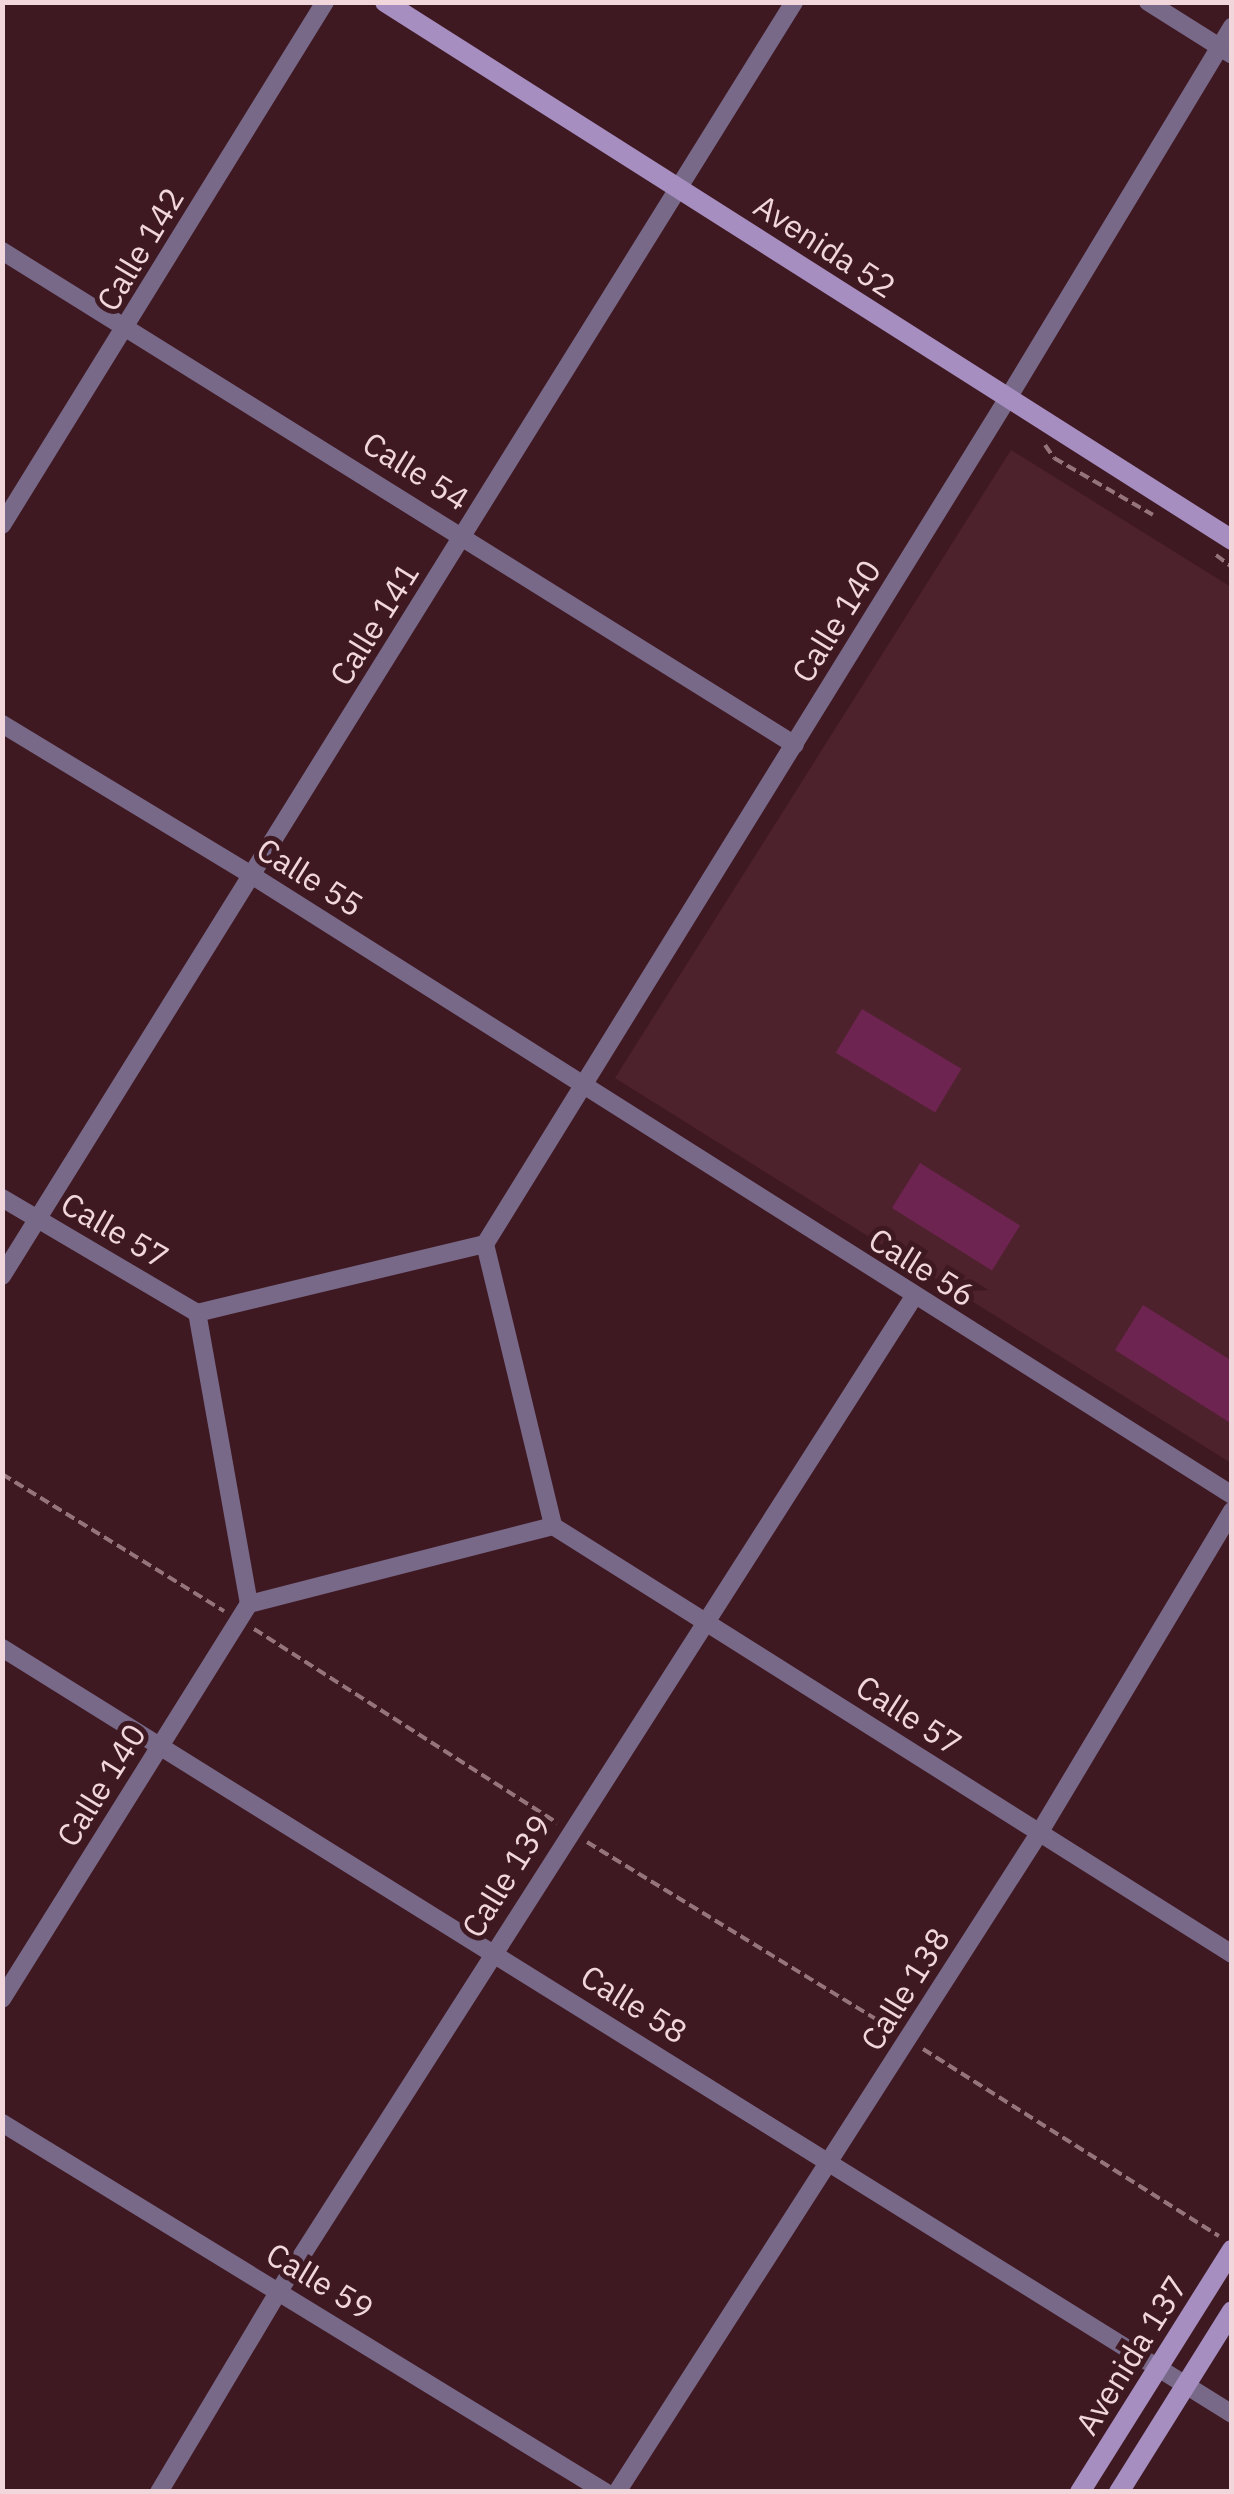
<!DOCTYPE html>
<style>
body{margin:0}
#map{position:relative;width:1234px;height:2494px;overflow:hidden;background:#3f1922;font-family:"IBM Plex Sans",sans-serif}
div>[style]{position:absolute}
.built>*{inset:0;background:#4e222d}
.building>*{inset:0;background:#6e2450;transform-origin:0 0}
.path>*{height:4px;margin-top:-2px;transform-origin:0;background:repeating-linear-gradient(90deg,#95757b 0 10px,transparent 0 15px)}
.street>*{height:18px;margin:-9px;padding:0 9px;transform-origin:9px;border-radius:9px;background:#796989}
.secondary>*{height:20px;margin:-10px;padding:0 10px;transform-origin:10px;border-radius:10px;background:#a78ec1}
span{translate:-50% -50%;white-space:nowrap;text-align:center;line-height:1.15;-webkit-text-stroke:10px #3f1922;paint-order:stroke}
.street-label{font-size:32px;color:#f1d7db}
.frame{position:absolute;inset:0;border:5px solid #f1d7db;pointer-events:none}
</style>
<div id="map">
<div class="built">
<div style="clip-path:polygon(1011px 450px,1231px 587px,1231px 1463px,615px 1078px)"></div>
</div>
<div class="building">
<div style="left:862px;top:1009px;width:116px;height:51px;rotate:31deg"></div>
<div style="left:920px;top:1163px;width:118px;height:53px;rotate:32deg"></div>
<div style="clip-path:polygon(1143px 1305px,1232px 1361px,1232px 1424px,1115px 1350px)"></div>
</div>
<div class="path">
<div style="left:1045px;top:445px;width:16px;rotate:55deg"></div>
<div style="left:1054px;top:458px;width:114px;rotate:29.9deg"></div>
<div style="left:1216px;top:555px;width:20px;rotate:37deg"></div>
<div style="left:2px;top:1474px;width:261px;rotate:31.7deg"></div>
<div style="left:254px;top:1629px;width:360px;rotate:32.6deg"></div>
<div style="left:587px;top:1842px;width:360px;rotate:31.5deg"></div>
<div style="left:923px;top:2049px;width:350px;rotate:32.3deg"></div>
</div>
<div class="street">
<div style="left:1148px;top:2px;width:99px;rotate:32.2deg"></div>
<div style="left:2px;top:251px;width:934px;rotate:31.92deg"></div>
<div style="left:2px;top:525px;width:615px;rotate:-58.3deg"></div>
<div style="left:2px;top:724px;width:293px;rotate:31.2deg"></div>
<div style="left:253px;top:876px;width:1158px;rotate:32.3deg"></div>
<div style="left:2px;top:1198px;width:226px;rotate:30.5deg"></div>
<div style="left:485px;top:1244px;width:995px;rotate:-58.28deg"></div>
<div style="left:1008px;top:398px;width:434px;rotate:-58.9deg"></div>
<div style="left:485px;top:1244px;width:290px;rotate:76.4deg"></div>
<div style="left:2px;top:1276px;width:1500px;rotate:-58.13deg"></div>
<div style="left:553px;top:1526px;width:803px;rotate:32.22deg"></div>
<div style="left:249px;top:1604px;width:296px;rotate:-100.1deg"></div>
<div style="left:197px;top:1313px;width:296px;rotate:-13.5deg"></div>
<div style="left:249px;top:1604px;width:314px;rotate:-14.4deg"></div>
<div style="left:2px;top:1648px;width:1449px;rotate:31.91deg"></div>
<div style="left:2px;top:1999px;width:466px;rotate:-58deg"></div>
<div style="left:2px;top:2123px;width:707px;rotate:31.46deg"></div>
<div style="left:159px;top:2492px;width:234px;rotate:-59.2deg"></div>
<div style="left:279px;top:2291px;width:1178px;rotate:-57.44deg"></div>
<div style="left:617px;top:2492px;width:780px;rotate:-57.35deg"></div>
<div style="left:1038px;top:1835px;width:378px;rotate:-59.1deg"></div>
</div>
<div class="secondary">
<div style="left:385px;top:2px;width:1003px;rotate:32.42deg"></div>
<div style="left:1080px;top:2492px;width:286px;rotate:-57.9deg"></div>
<div style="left:1119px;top:2492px;width:213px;rotate:-58deg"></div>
</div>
<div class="street-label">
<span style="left:825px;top:246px;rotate:33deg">Avenida 52</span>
<span style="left:140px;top:249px;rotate:-59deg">Calle 142</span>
<span style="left:416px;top:471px;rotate:32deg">Calle 54</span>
<span style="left:836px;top:621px;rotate:-58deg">Calle 140</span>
<span style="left:374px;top:624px;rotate:-58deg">Calle 141</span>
<span style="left:310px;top:877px;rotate:32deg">Calle 55</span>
<span style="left:115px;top:1230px;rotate:30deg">Calle 57</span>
<span style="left:922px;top:1267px;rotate:32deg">Calle 56</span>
<span style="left:909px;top:1715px;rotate:33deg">Calle 57</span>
<span style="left:101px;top:1785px;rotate:-58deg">Calle 140</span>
<span style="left:506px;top:1876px;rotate:-58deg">Calle 139</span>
<span style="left:905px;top:1989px;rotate:-58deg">Calle 138</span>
<span style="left:634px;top:2004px;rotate:32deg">Calle 58</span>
<span style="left:320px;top:2281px;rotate:31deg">Calle 59</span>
<span style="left:1131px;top:2355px;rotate:-58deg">Avenida 137</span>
</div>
<div class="frame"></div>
</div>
